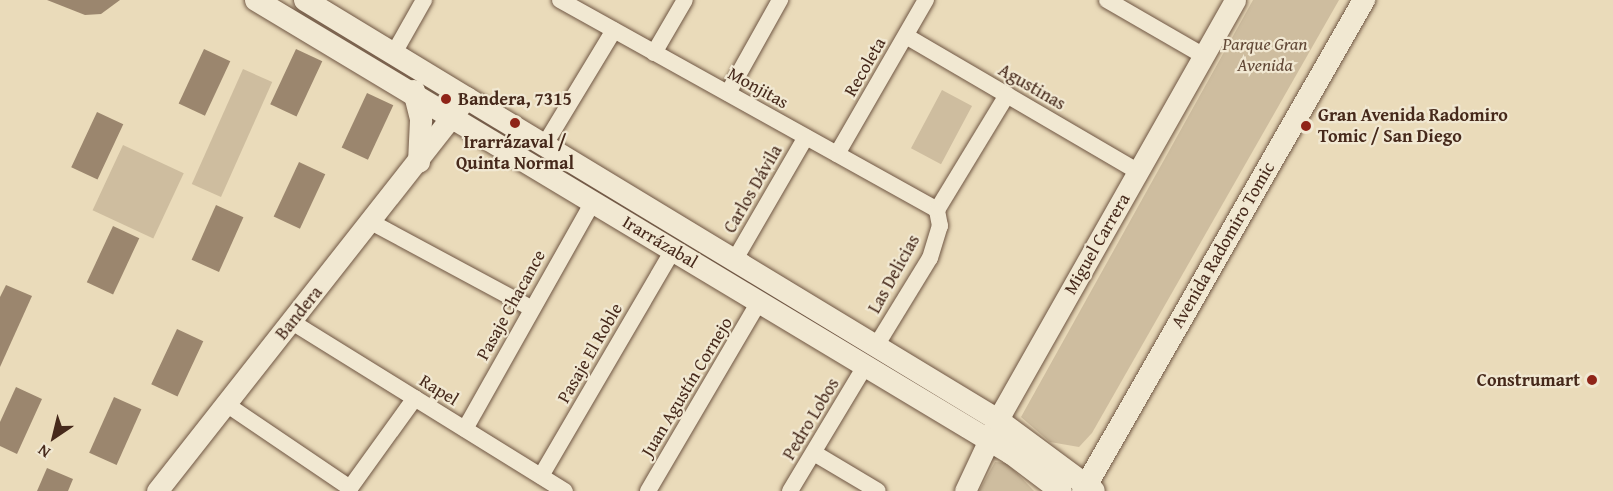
<!DOCTYPE html>
<meta charset="utf-8">
<style>
body{margin:0}
#map{position:relative;width:1613px;height:491px;overflow:hidden;background:#eadbba;font-family:"Gentium Book Plus",serif}
div>[style]{position:absolute}
.green>*{inset:0;background:#cebd9f;transform-origin:0 0}
.building>*{inset:0;background:#9b866e;transform-origin:0 0}
.roads{filter:drop-shadow(0 0 2px #6f5643) drop-shadow(0 0 2px #6f5643)}
.minor>*{height:16px;margin:-8px;padding:0 8px;transform-origin:8px;border-radius:8px;background:#f1e8d2}
.tertiary>*{height:21px;margin:-10.5px;padding:0 10.5px;transform-origin:10.5px;border-radius:10.5px;background:#f1e8d2}
.secondary>*{height:22px;margin:-11px;padding:0 11px;transform-origin:11px;border-radius:11px;background:#f1e8d2}
.dots>*{width:16px;height:16px;translate:-50% -50%;box-sizing:border-box;border:3px solid #f1e8d2;border-radius:50%}
span{translate:-50% -50%;white-space:nowrap;text-align:center;line-height:1.15;-webkit-text-stroke:4.5px #f1e8d2;paint-order:stroke}
.park-label{font-size:18px;color:#614735;font-style:italic}
.street-label{font-size:18px;color:#46291b}
.poi-label{font-size:18px;color:#46291b;font-weight:700}
.left{translate:0 -50%;text-align:left}
.right{translate:-100% -50%;text-align:right}
.north{position:absolute;left:24px;top:407px;width:60px;height:60px;-webkit-text-stroke:4px #f1e8d2;paint-order:stroke;rotate:215deg;font-size:16px;font-weight:700;line-height:24px;text-align:center;color:#46291b}
.north::after{content:'';display:block;margin:auto;width:21px;height:27px;background:#46291b;clip-path:polygon(50% 0,100% 100%,50% 72%,0 100%)}
</style>
<div id="map">
<div class="green">
<div style="clip-path:polygon(1253px 0,1339px 0,1092px 433px,1079px 447px,1050px 442px,1021px 417px)"></div>
<div style="left:243px;top:69px;width:32px;height:126px;rotate:24deg"></div>
<div style="left:942px;top:90px;width:34px;height:66px;rotate:28deg"></div>
<div style="left:123px;top:145px;width:67px;height:72px;rotate:25deg"></div>
<div style="clip-path:polygon(995px 462px,1007px 463px,1034px 491px,979px 491px)"></div>
</div>
<div class="building">
<div style="clip-path:polygon(47px 0,120px 0,101px 14px,85px 15px)"></div>
<div style="left:204px;top:49px;width:29px;height:60px;rotate:25deg"></div>
<div style="left:296px;top:49px;width:29px;height:61px;rotate:25deg"></div>
<div style="left:367px;top:93px;width:29px;height:60px;rotate:25deg"></div>
<div style="left:97px;top:112px;width:29px;height:61px;rotate:25deg"></div>
<div style="left:299px;top:162px;width:29px;height:60px;rotate:25deg"></div>
<div style="left:216px;top:205px;width:30px;height:60px;rotate:24deg"></div>
<div style="left:113px;top:226px;width:29px;height:62px;rotate:25deg"></div>
<div style="clip-path:polygon(6px 285px,32px 296px,0 367px,0 297px)"></div>
<div style="left:177px;top:329px;width:29px;height:61px;rotate:25deg"></div>
<div style="clip-path:polygon(16px 387px,42px 399px,17px 454px,0 446px,0 422px)"></div>
<div style="left:114px;top:397px;width:30px;height:61px;rotate:24deg"></div>
<div style="clip-path:polygon(47px 468px,73px 479px,68px 491px,37px 491px)"></div>
</div>
<div class="roads">
<div class="minor">
<div style="left:560px;top:0;width:432px;rotate:29.1deg"></div>
<div style="left:1107px;top:0;width:112px;rotate:30deg"></div>
<div style="left:906px;top:36px;width:270px;rotate:30.3deg"></div>
<div style="left:394px;top:53px;width:61px;rotate:-60.5deg"></div>
<div style="left:654px;top:53px;width:61px;rotate:-59.7deg"></div>
<div style="left:728px;top:93px;width:107px;rotate:-60.8deg"></div>
<div style="left:545px;top:144px;width:133px;rotate:-58.8deg"></div>
<div style="left:837px;top:154px;width:178px;rotate:-60deg"></div>
<div style="left:371px;top:222px;width:182px;rotate:28.3deg"></div>
<div style="left:734px;top:261px;width:143px;rotate:-59.9deg"></div>
<div style="left:292px;top:322px;width:321px;rotate:31.8deg"></div>
<div style="left:876px;top:346px;width:103px;rotate:-58.5deg"></div>
<div style="left:930px;top:258px;width:34px;rotate:-73deg"></div>
<div style="left:940px;top:226px;width:16px;rotate:-101deg"></div>
<div style="left:937px;top:210px;width:135px;rotate:-58.7deg"></div>
<div style="left:226px;top:404px;width:150px;rotate:34.1deg"></div>
<div style="left:350px;top:488px;width:111px;rotate:-54.2deg"></div>
<div style="left:465px;top:429px;width:261px;rotate:-60.6deg"></div>
<div style="left:814px;top:453px;width:74px;rotate:30.7deg"></div>
<div style="left:541px;top:476px;width:262px;rotate:-59.7deg"></div>
<div style="left:648px;top:491px;width:219px;rotate:-59.6deg"></div>
<div style="left:790px;top:491px;width:146px;rotate:-59deg"></div>
</div>
<div class="tertiary">
<div style="left:157px;top:491px;width:501px;rotate:-51.8deg"></div>
<div style="left:965px;top:491px;width:87px;rotate:-64.9deg"></div>
<div style="left:1002px;top:412px;width:473px;rotate:-60.5deg"></div>
</div>
<div class="secondary">
<div style="left:256px;top:0;width:882px;rotate:30.99deg"></div>
<div style="left:1012px;top:454px;width:61px;rotate:37.1deg"></div>
<div style="left:305px;top:0;width:810px;rotate:31.22deg"></div>
<div style="left:998px;top:420px;width:119px;rotate:36.5deg"></div>
<div style="left:414px;top:91px;width:30px;rotate:76deg"></div>
<div style="left:421px;top:120px;width:42px;rotate:92.7deg"></div>
<div style="left:1083px;top:491px;width:566px;rotate:-60.22deg"></div>
</div>
</div>
<div class="dots">
<div style="left:446px;top:99px;background:#8f2418"></div>
<div style="left:515px;top:123px;background:#8f2418"></div>
<div style="left:1306px;top:126px;background:#8f2418"></div>
<div style="left:1592px;top:380px;background:#8f2418"></div>
</div>
<div class="park-label">
<span style="left:1265px;top:55px">Parque Gran<br>Avenida</span>
</div>
<div class="street-label">
<span style="left:865px;top:67px;rotate:-60deg">Recoleta</span>
<span style="left:1032px;top:87px;rotate:30deg">Agustinas</span>
<span style="left:758px;top:88px;rotate:29deg">Monjitas</span>
<span style="left:753px;top:189px;rotate:-60deg">Carlos Dávila</span>
<span style="left:660px;top:242px;rotate:31deg">Irarrázabal</span>
<span style="left:1097px;top:244px;rotate:-60deg">Miguel Carrera</span>
<span style="left:1223px;top:245px;rotate:-60deg">Avenida Radomiro Tomic</span>
<span style="left:894px;top:274px;rotate:-61deg">Las Delicias</span>
<span style="left:511px;top:305px;rotate:-61deg">Pasaje Chacance</span>
<span style="left:299px;top:313px;rotate:-51deg">Bandera</span>
<span style="left:590px;top:353px;rotate:-60deg">Pasaje El Roble</span>
<span style="left:687px;top:387px;rotate:-59deg">Juan Agustín Cornejo</span>
<span style="left:439px;top:390px;rotate:32deg">Rapel</span>
<span style="left:811px;top:419px;rotate:-59deg">Pedro Lobos</span>
</div>
<div class="poi-label">
<span class="left" style="left:458px;top:99px">Bandera, 7315</span>
<span class="left" style="left:1318px;top:126px">Gran Avenida Radomiro<br>Tomic / San Diego</span>
<span style="left:515px;top:153px">Irarrázaval /<br>Quinta Normal</span>
<span class="right" style="left:1580px;top:380px">Construmart</span>
</div>
<div class="north">N</div>
</div>
